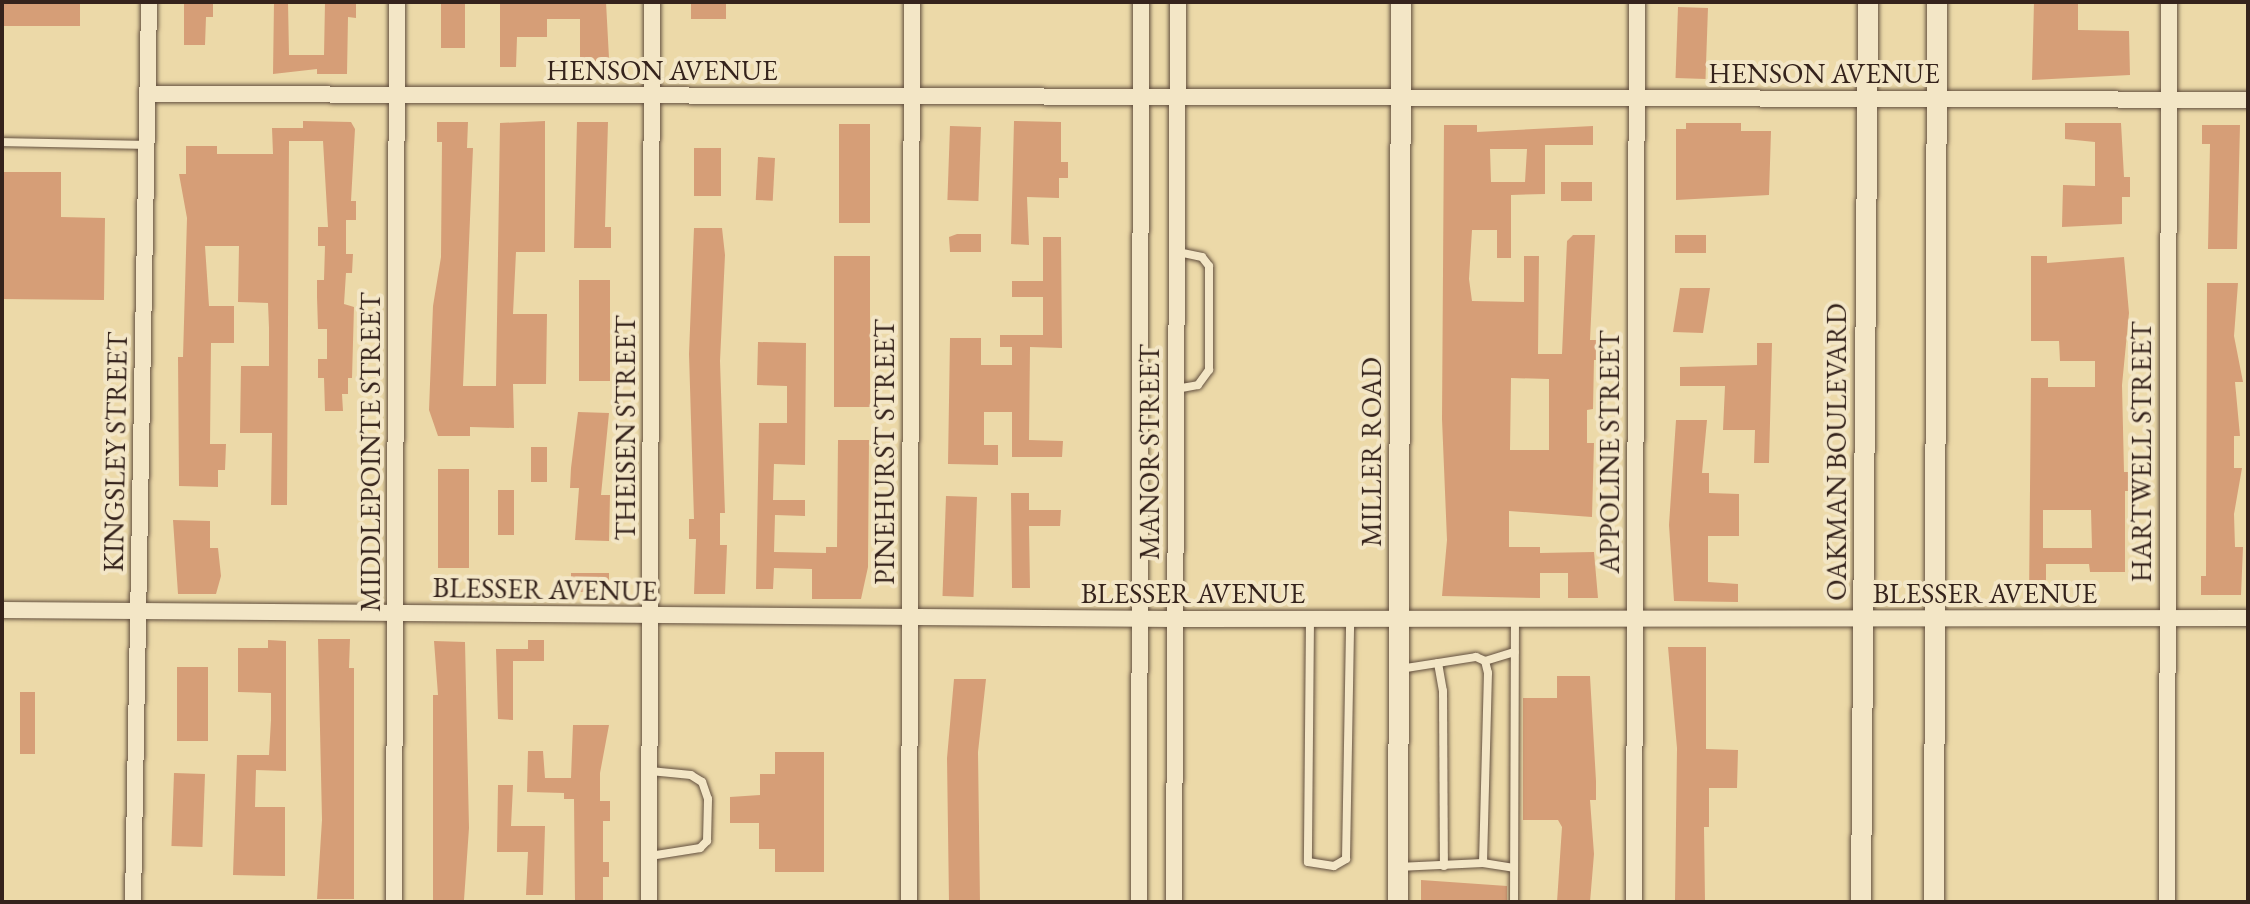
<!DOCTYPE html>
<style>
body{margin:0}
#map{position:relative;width:2250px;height:904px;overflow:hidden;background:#ecd9a8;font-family:"EB Garamond",serif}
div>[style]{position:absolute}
.building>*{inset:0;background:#d69e77;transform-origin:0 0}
.roads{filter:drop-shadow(0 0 2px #63503f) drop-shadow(0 0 2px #63503f)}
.service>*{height:8px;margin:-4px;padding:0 4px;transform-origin:4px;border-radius:4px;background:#f3e6c6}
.minor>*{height:16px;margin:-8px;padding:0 8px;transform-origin:8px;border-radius:8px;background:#f3e6c6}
.tertiary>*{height:20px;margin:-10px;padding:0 10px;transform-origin:10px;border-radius:10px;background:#f3e6c6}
span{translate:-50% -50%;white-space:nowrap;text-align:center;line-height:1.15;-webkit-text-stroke:8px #f3e6c6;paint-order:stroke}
.street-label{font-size:28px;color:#35231c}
.frame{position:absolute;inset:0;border:4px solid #35231c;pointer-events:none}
</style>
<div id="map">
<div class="building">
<div style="left:2px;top:2px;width:78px;height:24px"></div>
<div style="clip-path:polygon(184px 2px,213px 2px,213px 17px,206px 17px,205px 45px,184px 45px)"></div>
<div style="clip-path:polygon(274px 2px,288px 2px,289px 55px,324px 55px,325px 2px,356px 2px,356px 18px,348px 17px,347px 74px,317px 74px,317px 69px,273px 74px)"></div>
<div style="left:441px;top:2px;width:24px;height:46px"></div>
<div style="clip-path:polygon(500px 2px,606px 2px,610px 77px,580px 76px,580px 19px,547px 19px,547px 37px,517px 37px,516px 67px,500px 67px)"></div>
<div style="left:691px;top:2px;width:35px;height:17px"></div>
<div style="clip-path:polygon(2034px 2px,2078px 2px,2078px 30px,2129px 31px,2130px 75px,2032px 80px)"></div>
<div style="left:1678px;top:7px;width:30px;height:71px;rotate:2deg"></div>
<div style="clip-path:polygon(303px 121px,351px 122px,355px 129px,351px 201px,356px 201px,356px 220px,346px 220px,346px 254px,353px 254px,352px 273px,346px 273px,344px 304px,354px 307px,352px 378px,348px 378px,348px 394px,342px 394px,343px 411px,325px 411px,324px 378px,318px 378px,318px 359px,327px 359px,327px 329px,318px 329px,317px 297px,317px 280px,324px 280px,325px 246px,318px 246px,318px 227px,328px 227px,323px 141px,289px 141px,287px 505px,271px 505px,272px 433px,240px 433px,241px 366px,269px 366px,269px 328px,268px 303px,238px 302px,239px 246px,205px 246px,209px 306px,234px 306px,234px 343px,211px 343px,210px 444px,226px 444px,225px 470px,218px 470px,218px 487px,179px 486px,178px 357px,183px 357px,187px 218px,179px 174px,186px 174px,186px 146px,217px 146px,217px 154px,273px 154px,272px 128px,303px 128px)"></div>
<div style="clip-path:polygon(545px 121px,545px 252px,516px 252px,513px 314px,547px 314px,546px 384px,513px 384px,514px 428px,470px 427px,470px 436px,438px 436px,429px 410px,433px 306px,441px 257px,442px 142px,437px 142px,437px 122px,468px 122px,467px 148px,473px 148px,463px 386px,496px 386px,500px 123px)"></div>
<div style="clip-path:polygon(1014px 121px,1061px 122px,1061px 162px,1068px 162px,1068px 178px,1059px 178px,1059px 198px,1027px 197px,1029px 245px,1011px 244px)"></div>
<div style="clip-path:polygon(577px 122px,608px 122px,605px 227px,611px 227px,611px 248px,574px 248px)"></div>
<div style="clip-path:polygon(1686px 123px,1741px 123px,1741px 131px,1771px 131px,1769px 195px,1676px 200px,1676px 129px,1686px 129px)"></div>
<div style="clip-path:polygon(2065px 123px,2121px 123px,2124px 177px,2130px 177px,2130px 197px,2122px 197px,2122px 224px,2062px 227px,2063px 185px,2095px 186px,2095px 142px,2065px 139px)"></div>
<div style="left:839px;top:124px;width:31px;height:99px"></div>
<div style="clip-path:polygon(evenodd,1444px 125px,1477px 125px,1477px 132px,1593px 126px,1593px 145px,1545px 145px,1545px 194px,1511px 195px,1511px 258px,1497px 258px,1497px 230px,1472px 230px,1469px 279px,1472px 301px,1524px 302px,1524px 256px,1539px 256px,1538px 354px,1562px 354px,1567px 241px,1573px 235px,1595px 235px,1590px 340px,1599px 340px,1599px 360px,1594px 360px,1593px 409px,1587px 410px,1587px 443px,1594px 443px,1592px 517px,1509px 511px,1509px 547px,1540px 547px,1540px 553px,1594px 552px,1598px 598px,1568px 598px,1568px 573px,1540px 573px,1540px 598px,1442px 596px,1447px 540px,1442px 419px,1444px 125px,1490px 149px,1527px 149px,1525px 182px,1491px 182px,1490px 149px,1444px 125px,1511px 378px,1549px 379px,1549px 450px,1510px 450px,1511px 378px)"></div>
<div style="clip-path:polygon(2202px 125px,2240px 125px,2237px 249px,2208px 249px,2210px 144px,2202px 144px)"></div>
<div style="left:950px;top:126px;width:31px;height:74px;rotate:2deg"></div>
<div style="left:694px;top:148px;width:27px;height:48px"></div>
<div style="left:758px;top:157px;width:17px;height:43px;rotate:3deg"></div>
<div style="clip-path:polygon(2px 172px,61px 172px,61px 217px,105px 218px,104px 300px,2px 299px)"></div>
<div style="left:1561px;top:182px;width:31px;height:19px"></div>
<div style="clip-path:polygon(694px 228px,722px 228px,725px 255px,720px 361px,725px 513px,720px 513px,720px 545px,727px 545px,725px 594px,694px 594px,696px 539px,689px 539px,689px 519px,694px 519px,689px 354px)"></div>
<div style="clip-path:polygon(957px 234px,981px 234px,981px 252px,950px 252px,949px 237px)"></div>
<div style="left:1675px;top:235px;width:31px;height:18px"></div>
<div style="clip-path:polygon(1043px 237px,1061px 237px,1062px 348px,1030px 347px,1029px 440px,1063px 441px,1062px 457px,1012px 457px,1012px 412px,984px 412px,984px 445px,998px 445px,998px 465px,948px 464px,950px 338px,981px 338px,981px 365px,1012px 365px,1012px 347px,1000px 347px,1000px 335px,1043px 335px,1043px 297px,1012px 297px,1012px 281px,1043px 281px)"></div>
<div style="left:834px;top:256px;width:36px;height:151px"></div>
<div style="clip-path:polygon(evenodd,2031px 256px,2047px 256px,2047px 263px,2124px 257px,2129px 313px,2122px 385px,2124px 472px,2130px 472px,2130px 491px,2125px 491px,2125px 572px,2090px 572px,2089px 564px,2046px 564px,2046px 600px,2029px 600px,2031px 378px,2048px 378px,2048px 387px,2095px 387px,2095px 361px,2060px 361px,2059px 341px,2031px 341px,2031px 256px,2043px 510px,2091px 510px,2092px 548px,2043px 548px,2043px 510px)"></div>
<div style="left:579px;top:280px;width:31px;height:101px"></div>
<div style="clip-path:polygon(2207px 283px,2238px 283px,2234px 336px,2243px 382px,2235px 382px,2240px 436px,2234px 436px,2234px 468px,2242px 468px,2234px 514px,2235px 547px,2243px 547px,2241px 595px,2201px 595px,2201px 576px,2206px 576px)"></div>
<div style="clip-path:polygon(1680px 288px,1710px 288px,1703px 333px,1673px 332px)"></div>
<div style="clip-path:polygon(758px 342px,806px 343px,805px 465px,774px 464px,773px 500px,805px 500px,805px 516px,775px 515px,774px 552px,826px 553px,826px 547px,837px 547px,838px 440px,869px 440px,868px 567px,861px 599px,812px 599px,812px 569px,774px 568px,773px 589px,756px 589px,759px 423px,787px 423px,787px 386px,757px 385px)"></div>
<div style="clip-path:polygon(1757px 343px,1772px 343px,1769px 463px,1754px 463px,1755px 430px,1723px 430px,1725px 386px,1680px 386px,1680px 367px,1757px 365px)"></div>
<div style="clip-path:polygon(578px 412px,609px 413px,601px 495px,610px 495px,609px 541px,575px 540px,579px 488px,570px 488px,571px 468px)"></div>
<div style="clip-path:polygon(1676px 420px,1707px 420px,1702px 473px,1709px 473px,1709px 493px,1739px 494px,1739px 536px,1708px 536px,1708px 582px,1738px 584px,1738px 602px,1674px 601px,1669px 525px)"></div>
<div style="left:531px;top:447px;width:16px;height:35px"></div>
<div style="left:438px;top:469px;width:31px;height:99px"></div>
<div style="left:498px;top:490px;width:16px;height:45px"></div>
<div style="clip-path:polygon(1011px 493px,1029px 493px,1029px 510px,1061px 510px,1060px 526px,1029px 526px,1030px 588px,1012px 588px)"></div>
<div style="left:946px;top:496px;width:31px;height:100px;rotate:2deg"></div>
<div style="clip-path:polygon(173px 520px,210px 521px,210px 548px,218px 548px,221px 576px,216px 594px,178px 594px)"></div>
<div style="left:571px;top:573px;width:38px;height:19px"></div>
<div style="clip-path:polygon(318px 639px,350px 639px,349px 668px,354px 668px,354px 899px,317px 899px,322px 820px)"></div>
<div style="clip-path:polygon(268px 640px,286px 641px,286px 771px,256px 770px,255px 807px,285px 807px,285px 876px,233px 875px,237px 755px,269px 755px,271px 720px,271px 693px,238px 692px,238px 648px,268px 648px)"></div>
<div style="clip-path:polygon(528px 640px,544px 640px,544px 661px,513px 661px,513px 720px,498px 719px,496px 649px,528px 649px)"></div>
<div style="clip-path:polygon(434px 641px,465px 642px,469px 828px,464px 900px,433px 900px,433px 695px,438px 695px)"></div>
<div style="clip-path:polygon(1668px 647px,1706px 647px,1706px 749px,1738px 750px,1737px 788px,1709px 788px,1709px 827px,1704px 827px,1705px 902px,1675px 902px,1677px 748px)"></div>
<div style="left:177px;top:667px;width:31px;height:74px"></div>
<div style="clip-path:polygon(1557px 676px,1590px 676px,1596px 781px,1596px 800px,1590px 800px,1594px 854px,1590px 902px,1557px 902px,1562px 827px,1558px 820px,1523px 820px,1523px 698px,1557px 698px)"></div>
<div style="clip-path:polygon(954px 679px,986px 679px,978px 752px,980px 902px,949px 902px,947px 758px)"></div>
<div style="left:20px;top:692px;width:15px;height:62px"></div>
<div style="clip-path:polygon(573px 725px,609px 725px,600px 773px,600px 801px,610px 801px,610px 821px,603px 821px,603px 862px,609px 862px,609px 877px,603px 877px,603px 902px,575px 902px,574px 799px,564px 799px,564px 793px,527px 792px,528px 751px,543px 751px,545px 778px,571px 778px)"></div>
<div style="clip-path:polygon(775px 752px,824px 752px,824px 872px,775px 872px,775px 849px,759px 849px,759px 823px,730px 823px,730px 797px,760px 795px,760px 774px,775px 774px)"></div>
<div style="left:174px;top:773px;width:31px;height:73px;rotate:2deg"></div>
<div style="clip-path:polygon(498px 785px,513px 785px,511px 826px,545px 826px,543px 895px,526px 895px,528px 852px,497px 852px)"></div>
<div style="clip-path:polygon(1421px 880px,1507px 886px,1507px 902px,1421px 902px)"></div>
</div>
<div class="roads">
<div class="service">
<div style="left:2px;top:142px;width:144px;rotate:1.2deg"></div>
<div style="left:1176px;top:389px;width:22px;rotate:-10deg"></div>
<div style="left:1198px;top:385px;width:19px;rotate:-54deg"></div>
<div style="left:1209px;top:370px;width:104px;rotate:-90deg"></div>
<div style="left:1209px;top:266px;width:11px;rotate:-128deg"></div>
<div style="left:1202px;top:257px;width:25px;rotate:-168deg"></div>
<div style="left:1310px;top:619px;width:243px;rotate:90.5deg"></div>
<div style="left:1308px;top:862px;width:26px;rotate:9deg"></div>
<div style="left:1334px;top:866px;width:14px;rotate:-30deg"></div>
<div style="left:1346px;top:859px;width:240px;rotate:-89deg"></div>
<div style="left:1485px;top:661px;width:31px;rotate:-17deg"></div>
<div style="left:1438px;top:663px;width:28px;rotate:80deg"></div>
<div style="left:1443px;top:691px;width:175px;rotate:89.7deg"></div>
<div style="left:650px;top:856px;width:51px;rotate:-9.1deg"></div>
<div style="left:700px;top:848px;width:10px;rotate:-45deg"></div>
<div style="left:707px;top:841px;width:42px;rotate:-88.6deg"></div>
<div style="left:708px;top:799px;width:18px;rotate:-109deg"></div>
<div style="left:702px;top:782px;width:13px;rotate:-148deg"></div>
<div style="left:691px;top:775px;width:41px;rotate:-174.4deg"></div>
<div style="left:1483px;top:863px;width:31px;rotate:9deg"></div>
<div style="left:1398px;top:867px;width:85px;rotate:-2.7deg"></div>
<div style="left:1483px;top:863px;width:190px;rotate:-88.5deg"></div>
<div style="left:1488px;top:673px;width:12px;rotate:-104deg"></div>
<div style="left:1485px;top:661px;width:10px;rotate:-156deg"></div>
<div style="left:1476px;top:657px;width:78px;rotate:171.1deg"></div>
<div style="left:1514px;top:902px;width:283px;rotate:-89.8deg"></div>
</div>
<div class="minor">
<div style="left:147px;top:94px;width:2101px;rotate:0.16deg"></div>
<div style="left:2px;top:610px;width:1172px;rotate:0.44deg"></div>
<div style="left:1174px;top:619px;width:1074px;rotate:-0.05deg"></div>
<div style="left:133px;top:902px;width:900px;rotate:-88.98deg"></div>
<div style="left:394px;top:902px;width:900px;rotate:-89.81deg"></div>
<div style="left:649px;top:902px;width:900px;rotate:-89.81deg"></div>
<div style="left:909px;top:902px;width:900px;rotate:-89.81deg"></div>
<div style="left:1139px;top:902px;width:900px;rotate:-89.87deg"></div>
<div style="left:1174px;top:902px;width:900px;rotate:-89.75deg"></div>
<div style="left:1634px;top:902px;width:900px;rotate:-89.81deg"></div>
<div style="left:2167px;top:902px;width:900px;rotate:-89.87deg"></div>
</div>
<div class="tertiary">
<div style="left:1398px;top:902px;width:900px;rotate:-89.81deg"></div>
<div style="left:1861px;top:902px;width:900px;rotate:-89.55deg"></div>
<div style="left:1934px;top:902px;width:900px;rotate:-89.81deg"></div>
</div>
</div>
<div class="street-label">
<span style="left:662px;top:70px">HENSON AVENUE</span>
<span style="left:1824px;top:73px">HENSON AVENUE</span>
<span style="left:625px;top:428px;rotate:-90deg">THEISEN STREET</span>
<span style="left:115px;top:452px;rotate:-89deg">KINGSLEY STREET</span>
<span style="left:370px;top:452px;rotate:-90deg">MIDDLEPOINTE STREET</span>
<span style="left:884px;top:452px;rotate:-90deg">PINEHURST STREET</span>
<span style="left:1149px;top:452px;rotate:-90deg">MANOR STREET</span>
<span style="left:1371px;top:452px;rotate:-90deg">MILLER ROAD</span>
<span style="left:1609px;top:452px;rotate:-90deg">APPOLINE STREET</span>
<span style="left:1836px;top:452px;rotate:-90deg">OAKMAN BOULEVARD</span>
<span style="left:2141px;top:452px;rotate:-90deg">HARTWELL STREET</span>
<span style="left:545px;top:589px;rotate:1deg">BLESSER AVENUE</span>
<span style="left:1193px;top:593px">BLESSER AVENUE</span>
<span style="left:1985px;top:593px">BLESSER AVENUE</span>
</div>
<div class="frame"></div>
</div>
